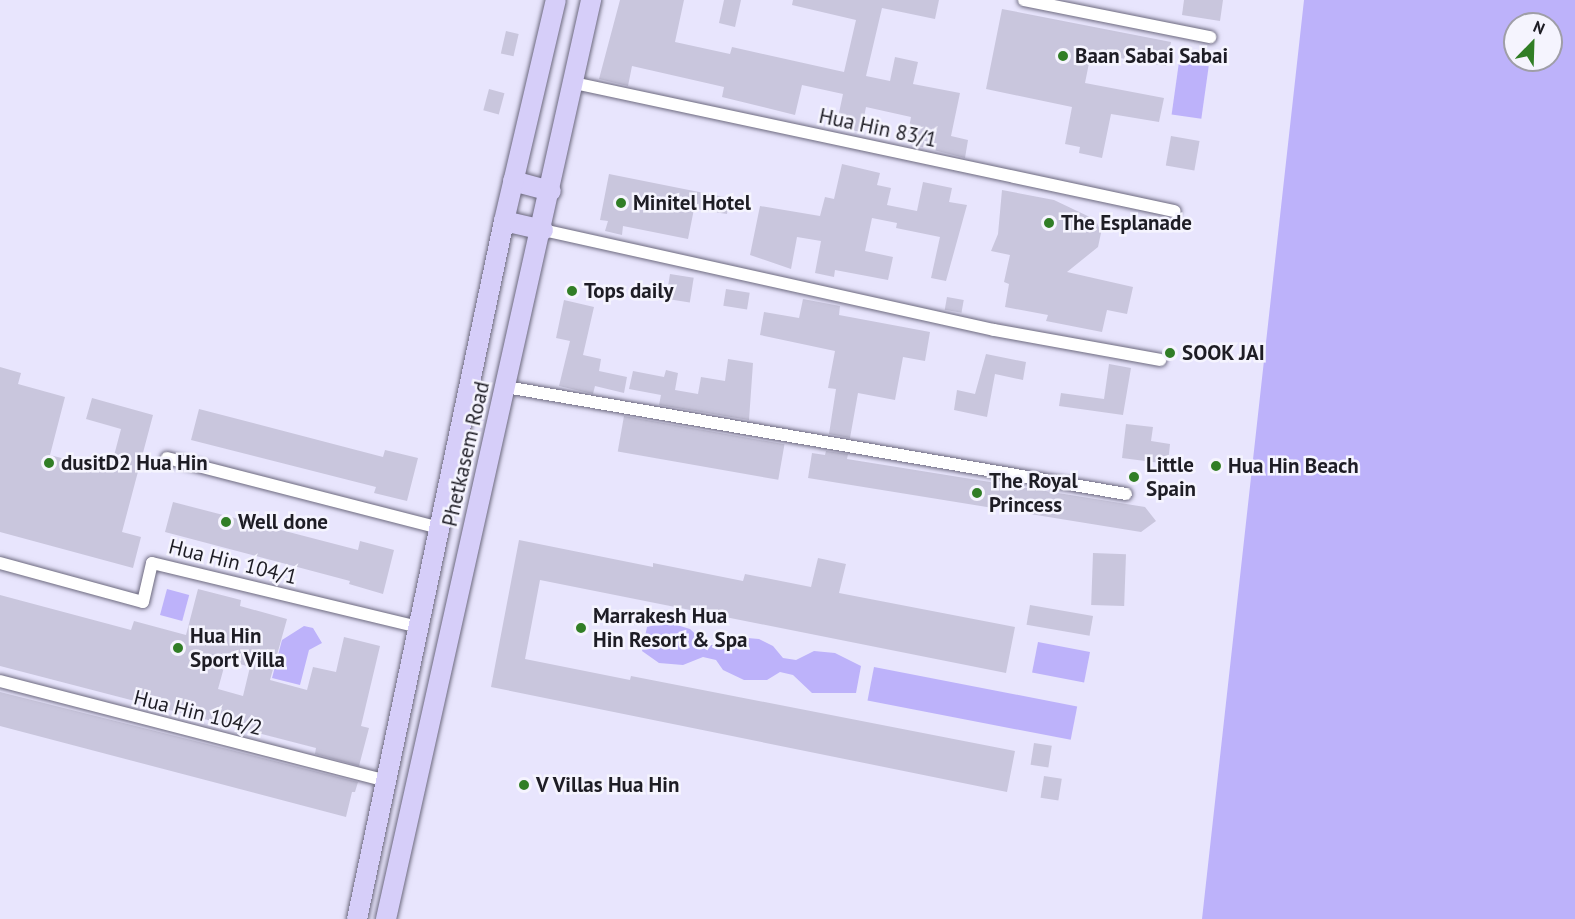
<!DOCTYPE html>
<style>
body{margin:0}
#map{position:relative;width:1575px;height:919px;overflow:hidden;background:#e8e5fd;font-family:"PT Sans",sans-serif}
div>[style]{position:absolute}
.water>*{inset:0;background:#bdb2fa;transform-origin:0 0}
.building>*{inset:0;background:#c9c6dd;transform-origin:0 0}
.roads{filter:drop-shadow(0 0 2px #6c697e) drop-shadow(0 0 2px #6c697e)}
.minor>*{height:12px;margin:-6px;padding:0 6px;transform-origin:6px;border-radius:6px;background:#fff}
.primary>*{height:20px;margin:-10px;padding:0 10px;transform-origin:10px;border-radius:10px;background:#d6cef9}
.dots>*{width:16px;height:16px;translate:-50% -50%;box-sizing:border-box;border:3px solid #f5f4fe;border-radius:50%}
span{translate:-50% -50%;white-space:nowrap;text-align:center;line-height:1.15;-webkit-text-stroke:5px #f5f4fe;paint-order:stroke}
.poi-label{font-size:21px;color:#1e1d25;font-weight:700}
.left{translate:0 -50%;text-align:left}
.street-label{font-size:21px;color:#1e1d25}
.north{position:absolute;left:1503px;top:12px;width:60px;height:60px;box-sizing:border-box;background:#f5f4fe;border:2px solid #9f9ea7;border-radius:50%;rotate:23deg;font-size:16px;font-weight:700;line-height:24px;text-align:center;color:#1e1d25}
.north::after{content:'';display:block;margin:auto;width:21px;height:27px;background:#317e26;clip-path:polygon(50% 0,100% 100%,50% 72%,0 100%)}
</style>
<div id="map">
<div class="water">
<div style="clip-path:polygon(evenodd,1304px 0,1575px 0,1575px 919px,1202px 919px,1304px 0,1515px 24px,1551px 24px,1551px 60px,1515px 60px,1515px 24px)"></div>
<div style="left:1179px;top:62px;width:30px;height:53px;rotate:8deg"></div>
<div style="left:167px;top:589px;width:23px;height:27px;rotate:15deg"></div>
<div style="clip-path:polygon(667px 622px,690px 629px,706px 644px,718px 646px,736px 637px,759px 639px,773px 646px,783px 658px,796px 660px,814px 651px,835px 653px,861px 666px,856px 693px,812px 693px,793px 675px,780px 672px,767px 680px,744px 680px,723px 670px,716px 660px,703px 657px,683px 665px,659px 663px,642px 651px,647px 627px)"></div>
<div style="clip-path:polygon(304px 626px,313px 628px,322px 643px,309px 650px,300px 685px,272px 678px,282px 640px)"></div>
<div style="left:1038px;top:642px;width:53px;height:31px;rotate:11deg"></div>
<div style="left:874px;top:667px;width:207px;height:34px;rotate:11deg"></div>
</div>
<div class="building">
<div style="clip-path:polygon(620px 0,684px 0,675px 42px,730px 54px,732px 47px,844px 72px,856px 20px,792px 5px,793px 0,939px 0,935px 19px,882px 8px,866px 76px,890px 81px,895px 57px,918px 62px,913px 84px,960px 93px,951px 136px,968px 140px,965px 158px,906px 143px,911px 117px,866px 107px,861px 132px,836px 127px,843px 94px,802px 85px,795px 115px,722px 97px,724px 87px,632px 66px,628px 86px,599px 79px)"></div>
<div style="clip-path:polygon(724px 0,741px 0,735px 27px,719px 23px)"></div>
<div style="clip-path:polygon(1184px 0,1223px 0,1220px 21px,1182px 15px)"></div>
<div style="clip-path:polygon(1002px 9px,1171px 42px,1166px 66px,1091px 53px,1085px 83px,1164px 98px,1159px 122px,1111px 114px,1102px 158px,1079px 153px,1080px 147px,1065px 144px,1072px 107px,986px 89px)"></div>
<div style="left:506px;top:31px;width:13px;height:23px;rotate:13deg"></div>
<div style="left:489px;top:89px;width:16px;height:22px;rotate:15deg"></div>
<div style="left:1171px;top:136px;width:29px;height:30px;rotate:10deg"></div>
<div style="clip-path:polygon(842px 164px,880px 173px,877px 185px,891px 188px,887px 205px,917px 211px,923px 182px,952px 188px,949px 202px,967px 205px,946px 281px,931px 278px,940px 237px,896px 228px,897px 223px,872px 218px,865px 251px,893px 257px,888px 280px,835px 270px,834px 277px,815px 273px,821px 241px,797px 237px,791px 269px,750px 255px,760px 206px,820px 216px,825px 197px,834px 199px)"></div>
<div style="clip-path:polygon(609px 174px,729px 198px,727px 214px,694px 209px,688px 239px,623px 226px,622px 235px,605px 231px,608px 221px,600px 220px)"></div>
<div style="clip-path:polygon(1002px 190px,1054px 200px,1096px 220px,1101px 233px,1098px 247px,1067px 272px,1133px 287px,1127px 314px,1107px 310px,1102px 332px,1046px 321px,1048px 315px,1005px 307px,1009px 284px,1004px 282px,1010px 255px,991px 251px,998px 234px)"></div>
<div style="left:670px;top:274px;width:24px;height:25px;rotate:9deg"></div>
<div style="left:726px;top:289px;width:24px;height:17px;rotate:9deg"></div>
<div style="left:947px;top:297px;width:17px;height:13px;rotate:10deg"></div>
<div style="clip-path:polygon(803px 299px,840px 306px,839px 315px,930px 332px,925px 361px,903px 357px,895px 400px,858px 393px,850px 438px,829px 434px,836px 389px,828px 388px,835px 351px,760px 335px,764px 312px,799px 318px)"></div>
<div style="clip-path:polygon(564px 300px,594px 307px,583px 355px,601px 359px,599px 371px,627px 377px,624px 393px,595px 386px,593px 394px,559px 386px,570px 341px,556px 338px)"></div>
<div style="clip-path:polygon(986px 354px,1026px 362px,1023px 380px,995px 374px,987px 417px,954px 410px,957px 390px,975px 394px)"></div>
<div style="clip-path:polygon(728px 359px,753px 363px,749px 420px,659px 405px,661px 395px,629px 389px,633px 371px,664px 377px,666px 370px,678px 373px,675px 390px,698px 394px,701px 377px,725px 381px)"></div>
<div style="clip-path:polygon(1109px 364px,1131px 368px,1123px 415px,1059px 406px,1061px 393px,1104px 399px)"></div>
<div style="clip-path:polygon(0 367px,21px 373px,18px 384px,65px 397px,50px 455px,110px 471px,121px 429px,86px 419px,92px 398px,153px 415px,122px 532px,141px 537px,133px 568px,0 532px)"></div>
<div style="clip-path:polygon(199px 409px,383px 457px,385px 450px,418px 458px,407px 501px,374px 493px,376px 487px,191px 440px)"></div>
<div style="left:624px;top:416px;width:163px;height:36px;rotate:10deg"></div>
<div style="clip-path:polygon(1126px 424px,1153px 427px,1151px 441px,1170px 444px,1168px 464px,1122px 458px)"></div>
<div style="clip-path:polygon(826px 451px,848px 454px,847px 459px,1145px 507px,1156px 521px,1141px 532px,808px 478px,812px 453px,825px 455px)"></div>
<div style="clip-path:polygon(173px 502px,358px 550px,360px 541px,394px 550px,383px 594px,349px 584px,350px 581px,165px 532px)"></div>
<div style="clip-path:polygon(519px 540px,653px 567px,653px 563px,743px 581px,745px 574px,811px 587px,818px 558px,846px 564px,839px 593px,1015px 627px,1006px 673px,540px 580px,525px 659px,630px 680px,631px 676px,1015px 751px,1007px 792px,491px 687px)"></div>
<div style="left:1093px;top:553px;width:33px;height:52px;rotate:2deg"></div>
<div style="clip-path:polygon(evenodd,198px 589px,241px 600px,240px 606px,287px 619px,270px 680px,307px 690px,313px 667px,336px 672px,344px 637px,380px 646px,361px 726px,369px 728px,359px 766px,315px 754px,316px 748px,0 666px,0 595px,131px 630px,134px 621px,186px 635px,198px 589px,226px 660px,250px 667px,243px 696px,218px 689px,226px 660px)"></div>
<div style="left:1030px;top:605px;width:64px;height:20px;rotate:10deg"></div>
<div style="clip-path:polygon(0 692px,358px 782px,355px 792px,352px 792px,346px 817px,0 726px)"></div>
<div style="left:1034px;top:743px;width:18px;height:22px;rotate:9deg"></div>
<div style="left:1044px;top:776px;width:18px;height:22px;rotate:9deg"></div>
</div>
<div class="roads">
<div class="minor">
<div style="left:1024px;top:0;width:190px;rotate:11.3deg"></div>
<div style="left:574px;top:83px;width:614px;rotate:12.04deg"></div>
<div style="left:543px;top:230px;width:462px;rotate:12.5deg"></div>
<div style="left:994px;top:330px;width:169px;rotate:10.2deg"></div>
<div style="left:506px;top:387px;width:629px;rotate:9.79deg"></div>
<div style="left:167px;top:458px;width:282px;rotate:14.4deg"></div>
<div style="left:0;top:563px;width:148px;rotate:15.3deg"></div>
<div style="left:143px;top:602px;width:40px;rotate:-77deg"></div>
<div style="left:152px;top:563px;width:274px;rotate:13.5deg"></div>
<div style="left:0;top:681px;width:399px;rotate:14.5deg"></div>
</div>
<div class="primary">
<div style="left:513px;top:181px;width:39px;rotate:15deg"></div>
<div style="left:504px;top:221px;width:40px;rotate:13deg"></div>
<div style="left:357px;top:919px;width:713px;rotate:-78.11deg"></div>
<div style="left:504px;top:221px;width:227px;rotate:-76.8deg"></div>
<div style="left:386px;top:919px;width:942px;rotate:-77.42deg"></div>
</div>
</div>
<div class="dots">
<div style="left:1063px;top:56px;background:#317e26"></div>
<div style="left:621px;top:203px;background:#317e26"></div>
<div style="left:1049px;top:223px;background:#317e26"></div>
<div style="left:572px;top:291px;background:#317e26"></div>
<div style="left:1170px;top:353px;background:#317e26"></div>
<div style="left:49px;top:463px;background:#317e26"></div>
<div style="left:1216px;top:466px;background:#317e26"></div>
<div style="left:1134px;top:477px;background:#317e26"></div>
<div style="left:977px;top:493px;background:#317e26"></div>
<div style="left:226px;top:522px;background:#317e26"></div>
<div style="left:581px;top:628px;background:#317e26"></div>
<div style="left:178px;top:648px;background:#317e26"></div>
<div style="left:524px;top:785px;background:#317e26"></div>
</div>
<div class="poi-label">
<span class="left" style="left:1075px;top:56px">Baan Sabai Sabai</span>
<span class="left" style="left:633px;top:203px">Minitel Hotel</span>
<span class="left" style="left:1061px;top:223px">The Esplanade</span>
<span class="left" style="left:584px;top:291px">Tops daily</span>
<span class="left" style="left:1182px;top:353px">SOOK JAI</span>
<span class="left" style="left:61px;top:463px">dusitD2 Hua Hin</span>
<span class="left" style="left:1146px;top:477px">Little<br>Spain</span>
<span class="left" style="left:1228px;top:466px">Hua Hin Beach</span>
<span class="left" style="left:989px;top:493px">The Royal<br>Princess</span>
<span class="left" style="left:238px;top:522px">Well done</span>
<span class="left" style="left:593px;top:628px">Marrakesh Hua<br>Hin Resort &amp; Spa</span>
<span class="left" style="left:190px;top:648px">Hua Hin<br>Sport Villa</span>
<span class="left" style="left:536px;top:785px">V Villas Hua Hin</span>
</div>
<div class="street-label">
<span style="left:878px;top:128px;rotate:12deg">Hua Hin 83/1</span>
<span style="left:466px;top:454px;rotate:-77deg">Phetkasem Road</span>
<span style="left:233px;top:562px;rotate:14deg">Hua Hin 104/1</span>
<span style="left:198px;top:713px;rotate:14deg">Hua Hin 104/2</span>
</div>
<div class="north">N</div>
</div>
